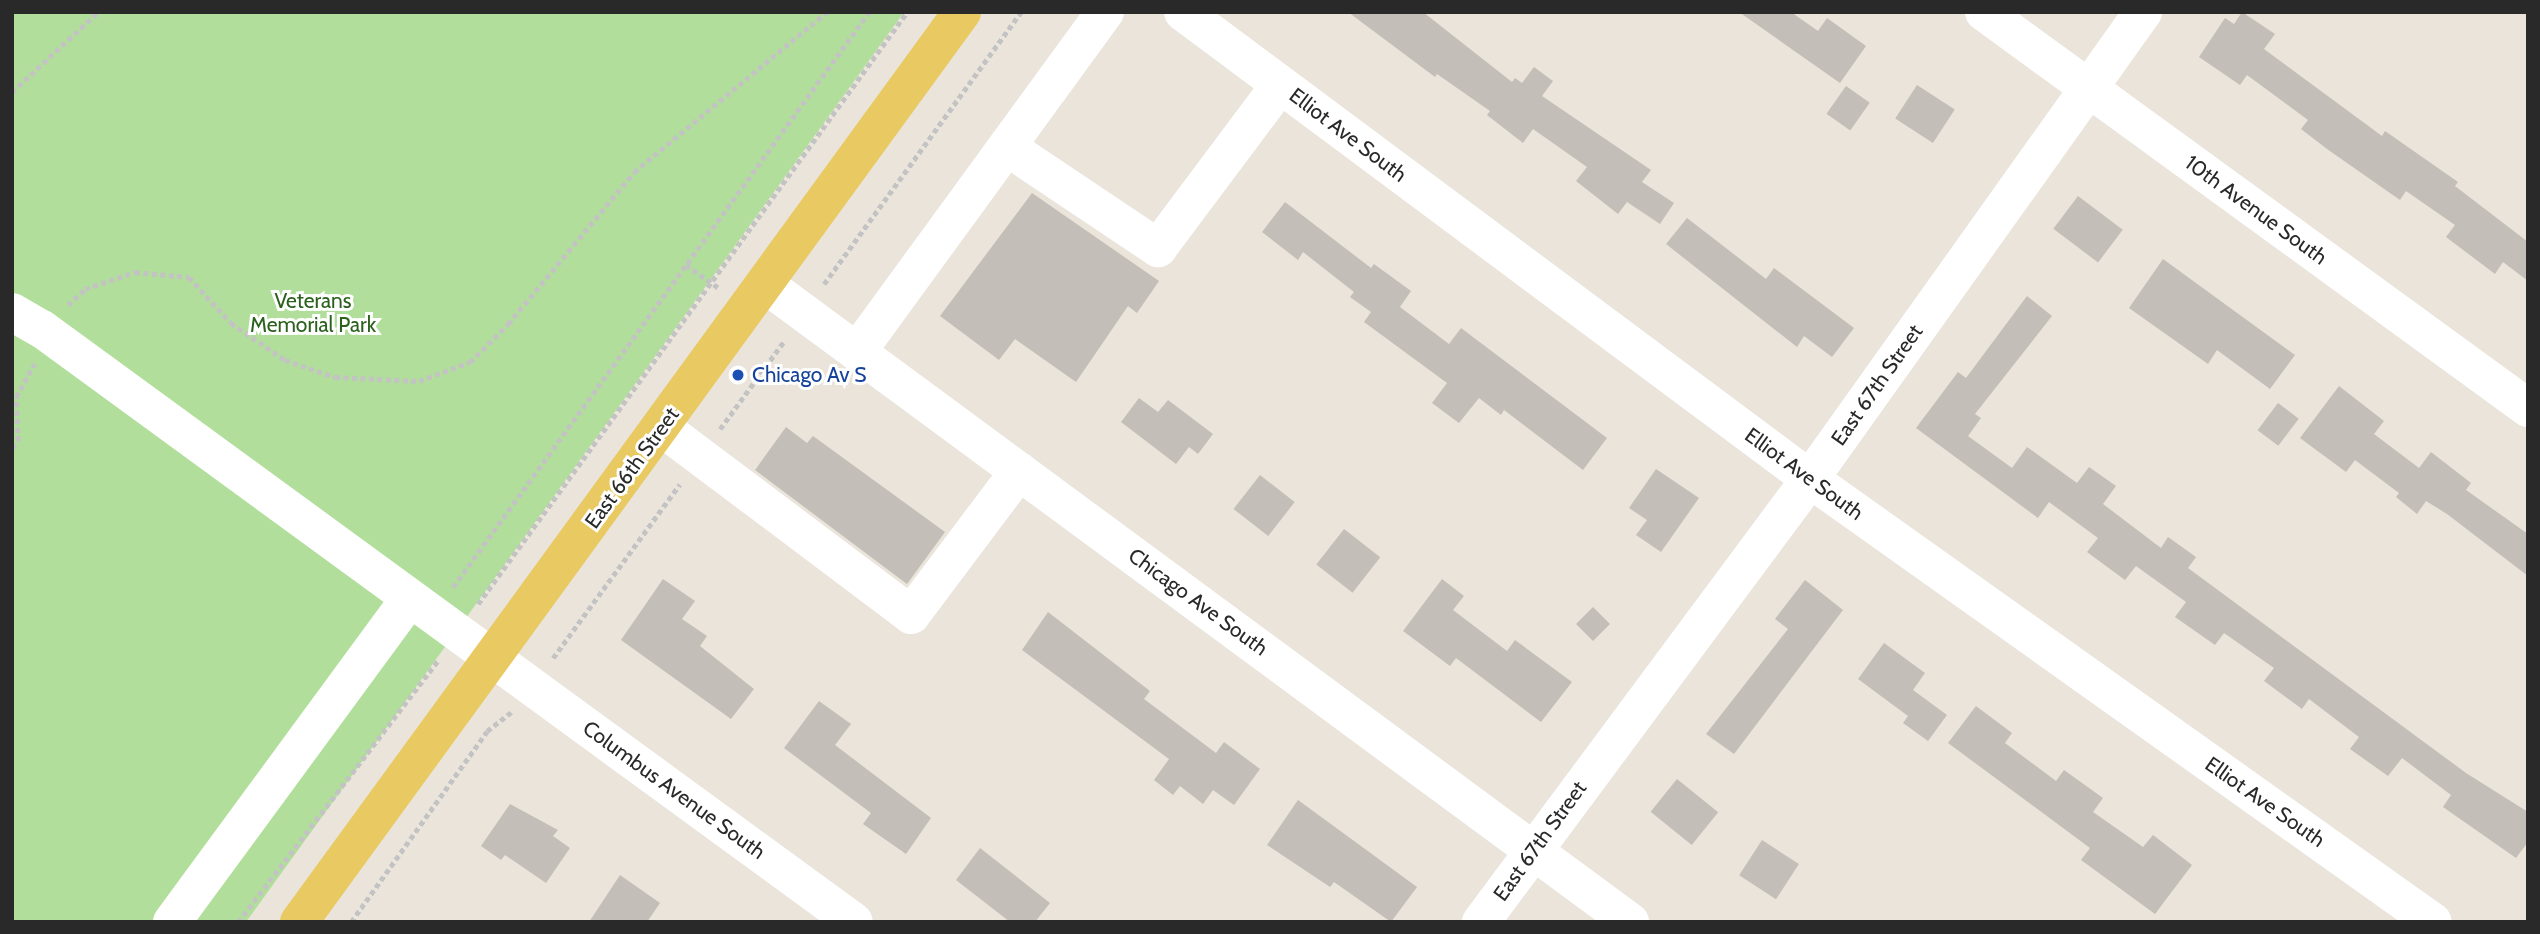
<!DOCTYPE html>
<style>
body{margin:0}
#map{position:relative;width:2540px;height:934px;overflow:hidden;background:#eae4db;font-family:Cabin,sans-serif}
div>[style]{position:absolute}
.green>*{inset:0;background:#b1de9a}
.building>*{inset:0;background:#c3beb7;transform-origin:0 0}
.path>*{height:4.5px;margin-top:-2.25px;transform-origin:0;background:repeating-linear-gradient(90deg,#c3c3c3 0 5px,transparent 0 8.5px)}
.minor>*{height:38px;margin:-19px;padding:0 19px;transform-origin:19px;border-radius:19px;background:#fff}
.major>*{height:38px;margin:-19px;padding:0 19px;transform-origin:19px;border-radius:19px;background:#e8c962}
.dots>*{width:19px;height:19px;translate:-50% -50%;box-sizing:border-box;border:4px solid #fff;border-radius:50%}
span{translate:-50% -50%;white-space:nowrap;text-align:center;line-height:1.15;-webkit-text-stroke:6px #fff;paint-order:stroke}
.street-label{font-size:21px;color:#292929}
.park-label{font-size:21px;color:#2b611d}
.transit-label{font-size:21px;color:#164399}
.left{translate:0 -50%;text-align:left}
.frame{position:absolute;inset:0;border:14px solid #292929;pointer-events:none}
</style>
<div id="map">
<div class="green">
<div style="clip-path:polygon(12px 12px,904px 12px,246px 922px,12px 922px)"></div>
</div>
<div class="building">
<div style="clip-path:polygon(1348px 12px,1423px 12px,1512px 82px,1515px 78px,1522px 83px,1534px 67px,1553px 81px,1542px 96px,1651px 170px,1642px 182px,1674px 203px,1660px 224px,1627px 202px,1618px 214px,1576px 181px,1587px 167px,1533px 129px,1523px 143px,1487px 115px,1490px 111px,1437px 74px,1435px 77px)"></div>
<div style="clip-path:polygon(1739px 12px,1791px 12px,1818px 31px,1827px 18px,1866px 46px,1840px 83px)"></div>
<div style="clip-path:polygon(2242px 12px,2275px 34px,2264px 49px,2382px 136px,2385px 131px,2458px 182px,2455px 186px,2528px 242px,2528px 281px,2503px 262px,2495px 274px,2446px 237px,2455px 225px,2406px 191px,2400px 200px,2327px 149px,2301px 129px,2308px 120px,2247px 75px,2240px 85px,2199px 57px,2225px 18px,2234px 24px)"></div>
<div style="left:1917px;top:85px;width:45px;height:40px;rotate:33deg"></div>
<div style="left:1846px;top:86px;width:29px;height:34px;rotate:35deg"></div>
<div style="clip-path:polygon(1032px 193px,1159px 281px,1137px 313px,1128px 306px,1076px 382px,1015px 339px,999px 360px,940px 316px)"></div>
<div style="left:2078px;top:196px;width:56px;height:41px;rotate:37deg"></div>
<div style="clip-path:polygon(1285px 202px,1371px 268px,1374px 264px,1411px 291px,1400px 307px,1449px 344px,1461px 328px,1607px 438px,1583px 470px,1504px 410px,1501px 415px,1479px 398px,1459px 423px,1432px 403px,1447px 383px,1364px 322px,1371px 312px,1350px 297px,1354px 292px,1303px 252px,1298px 260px,1262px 232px)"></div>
<div style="clip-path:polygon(1687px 218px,1766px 279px,1774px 268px,1854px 328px,1832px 357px,1804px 336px,1797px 347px,1666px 244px)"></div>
<div style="clip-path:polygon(2163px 259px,2295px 355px,2270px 389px,2217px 350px,2208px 364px,2129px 308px)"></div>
<div style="clip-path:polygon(2027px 296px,2052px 316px,1975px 414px,1981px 418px,1968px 436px,2012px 468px,2027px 447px,2077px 483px,2089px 467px,2116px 486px,2103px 504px,2161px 548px,2168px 537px,2196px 557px,2188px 568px,2466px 773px,2528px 812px,2528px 842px,2516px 858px,2443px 807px,2451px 795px,2402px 758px,2388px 776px,2350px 749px,2359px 737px,2309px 699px,2302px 709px,2264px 681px,2274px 668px,2224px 633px,2215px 645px,2175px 617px,2186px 602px,2136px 566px,2125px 580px,2087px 552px,2098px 538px,2049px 502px,2038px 518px,1916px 428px,1958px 372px,1966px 378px)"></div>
<div style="clip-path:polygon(2339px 386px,2384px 421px,2374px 434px,2419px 468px,2431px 452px,2471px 483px,2466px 490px,2528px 534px,2528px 576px,2447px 514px,2426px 501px,2417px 514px,2396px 497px,2399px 493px,2355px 460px,2346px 472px,2300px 438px)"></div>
<div style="clip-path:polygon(1139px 398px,1158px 412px,1168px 400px,1213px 434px,1198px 454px,1189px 447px,1176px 464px,1121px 422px)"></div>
<div style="left:2278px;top:403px;width:26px;height:34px;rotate:37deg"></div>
<div style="clip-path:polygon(786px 427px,807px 443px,813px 436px,945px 532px,907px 584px,755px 470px)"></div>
<div style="clip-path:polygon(1656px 469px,1699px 498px,1661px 552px,1636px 535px,1647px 520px,1629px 508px)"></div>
<div style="left:1260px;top:475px;width:44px;height:43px;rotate:38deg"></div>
<div style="left:1344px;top:529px;width:46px;height:45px;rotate:38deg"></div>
<div style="clip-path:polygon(663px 579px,695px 601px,682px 619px,707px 636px,700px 646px,754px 689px,731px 719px,621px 640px)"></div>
<div style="clip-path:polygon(1442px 579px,1464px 596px,1453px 610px,1507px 651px,1515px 640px,1572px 682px,1541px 722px,1456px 658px,1450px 666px,1403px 631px)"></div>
<div style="clip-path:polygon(1805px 580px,1843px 610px,1734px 754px,1706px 734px,1788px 629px,1775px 619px)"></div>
<div style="left:1593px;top:607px;width:24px;height:24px;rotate:45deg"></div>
<div style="clip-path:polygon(1048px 612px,1150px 691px,1144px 699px,1216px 753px,1224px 742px,1260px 769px,1234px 805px,1213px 790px,1203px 804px,1180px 786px,1173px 795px,1154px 780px,1169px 759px,1022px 650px)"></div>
<div style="clip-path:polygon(1884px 643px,1925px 673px,1913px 690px,1947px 715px,1928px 741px,1903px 723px,1908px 716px,1858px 679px)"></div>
<div style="clip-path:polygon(819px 701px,851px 724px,835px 745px,931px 818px,906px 854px,863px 824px,871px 813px,784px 748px)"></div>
<div style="clip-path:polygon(1976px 706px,2012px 733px,2005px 743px,2056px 781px,2064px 770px,2103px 798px,2093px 812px,2143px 847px,2153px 835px,2192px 865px,2155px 914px,2081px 860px,2090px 848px,1948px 743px)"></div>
<div style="left:1677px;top:779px;width:53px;height:42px;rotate:39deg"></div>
<div style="clip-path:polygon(1298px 800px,1417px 887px,1391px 922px,1334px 882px,1330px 887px,1267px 845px)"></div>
<div style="clip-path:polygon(510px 804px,558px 830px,553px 836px,570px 848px,546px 883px,505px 855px,501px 860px,481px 846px)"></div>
<div style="left:1762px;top:840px;width:44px;height:42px;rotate:33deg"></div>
<div style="clip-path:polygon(980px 848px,1050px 903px,1035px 922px,1010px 922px,956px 880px)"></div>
<div style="clip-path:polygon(620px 875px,660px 903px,647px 922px,589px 922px)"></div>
</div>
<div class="path">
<div style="left:12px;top:92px;width:117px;rotate:-42.9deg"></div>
<div style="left:686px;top:265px;width:40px;rotate:34.9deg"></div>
<div style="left:824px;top:284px;width:336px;rotate:-54.1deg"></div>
<div style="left:68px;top:305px;width:23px;rotate:-43deg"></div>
<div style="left:85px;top:289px;width:53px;rotate:-18.8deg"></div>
<div style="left:135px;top:272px;width:54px;rotate:5.3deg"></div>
<div style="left:189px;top:277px;width:62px;rotate:47.6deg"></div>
<div style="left:231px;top:323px;width:65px;rotate:34.4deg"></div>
<div style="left:285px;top:360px;width:53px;rotate:18.8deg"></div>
<div style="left:335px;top:377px;width:84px;rotate:2.7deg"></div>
<div style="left:419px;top:381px;width:54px;rotate:-20.4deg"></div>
<div style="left:470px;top:362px;width:54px;rotate:-45deg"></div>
<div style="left:508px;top:324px;width:197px;rotate:-50.3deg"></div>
<div style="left:634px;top:172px;width:251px;rotate:-39.7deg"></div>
<div style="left:720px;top:429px;width:110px;rotate:-53.9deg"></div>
<div style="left:12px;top:448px;width:9px;rotate:-49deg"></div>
<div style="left:18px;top:441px;width:44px;rotate:-92.6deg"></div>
<div style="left:16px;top:397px;width:38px;rotate:-61deg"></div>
<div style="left:453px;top:587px;width:710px;rotate:-54.12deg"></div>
<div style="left:478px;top:604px;width:731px;rotate:-54.07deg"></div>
<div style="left:553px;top:658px;width:215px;rotate:-53.9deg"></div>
<div style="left:238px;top:922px;width:331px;rotate:-52.6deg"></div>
<div style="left:351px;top:922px;width:234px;rotate:-54.5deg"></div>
<div style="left:487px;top:731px;width:31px;rotate:-38deg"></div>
</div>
<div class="minor">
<div style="left:1183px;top:12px;width:782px;rotate:36.68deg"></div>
<div style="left:1810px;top:479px;width:764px;rotate:35.42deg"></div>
<div style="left:1984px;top:12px;width:673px;rotate:36.05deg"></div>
<div style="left:1007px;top:147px;width:182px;rotate:33.8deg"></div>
<div style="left:1158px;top:248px;width:204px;rotate:-53.2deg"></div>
<div style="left:765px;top:284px;width:1075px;rotate:36.41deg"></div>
<div style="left:12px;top:312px;width:34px;rotate:30deg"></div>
<div style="left:42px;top:329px;width:1005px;rotate:36.14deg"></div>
<div style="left:857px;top:352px;width:421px;rotate:-53.9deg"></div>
<div style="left:661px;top:427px;width:313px;rotate:36.9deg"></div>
<div style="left:911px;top:615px;width:180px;rotate:-53.1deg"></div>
<div style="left:172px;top:922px;width:401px;rotate:-53.7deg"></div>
<div style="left:1481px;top:922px;width:552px;rotate:-53.4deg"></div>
<div style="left:1810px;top:479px;width:574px;rotate:-54.51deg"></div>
</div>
<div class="major">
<div style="left:299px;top:922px;width:1126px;rotate:-53.92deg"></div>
</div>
<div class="dots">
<div style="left:738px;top:375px;background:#1a4fb4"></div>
</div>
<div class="street-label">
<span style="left:1348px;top:135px;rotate:37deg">Elliot Ave South</span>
<span style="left:2256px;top:210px;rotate:36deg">10th Avenue South</span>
<span style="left:1877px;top:385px;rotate:-55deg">East 67th Street</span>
<span style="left:632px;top:468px;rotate:-54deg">East 66th Street</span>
<span style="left:1804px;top:474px;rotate:36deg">Elliot Ave South</span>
<span style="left:1198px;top:602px;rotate:36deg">Chicago Ave South</span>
<span style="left:674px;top:790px;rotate:36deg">Columbus Avenue South</span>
<span style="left:2265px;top:802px;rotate:35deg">Elliot Ave South</span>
<span style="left:1540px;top:841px;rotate:-54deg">East 67th Street</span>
</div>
<div class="park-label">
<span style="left:313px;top:313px">Veterans<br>Memorial Park</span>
</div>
<div class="transit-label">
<span class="left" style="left:752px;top:375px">Chicago Av S</span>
</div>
<div class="frame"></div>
</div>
